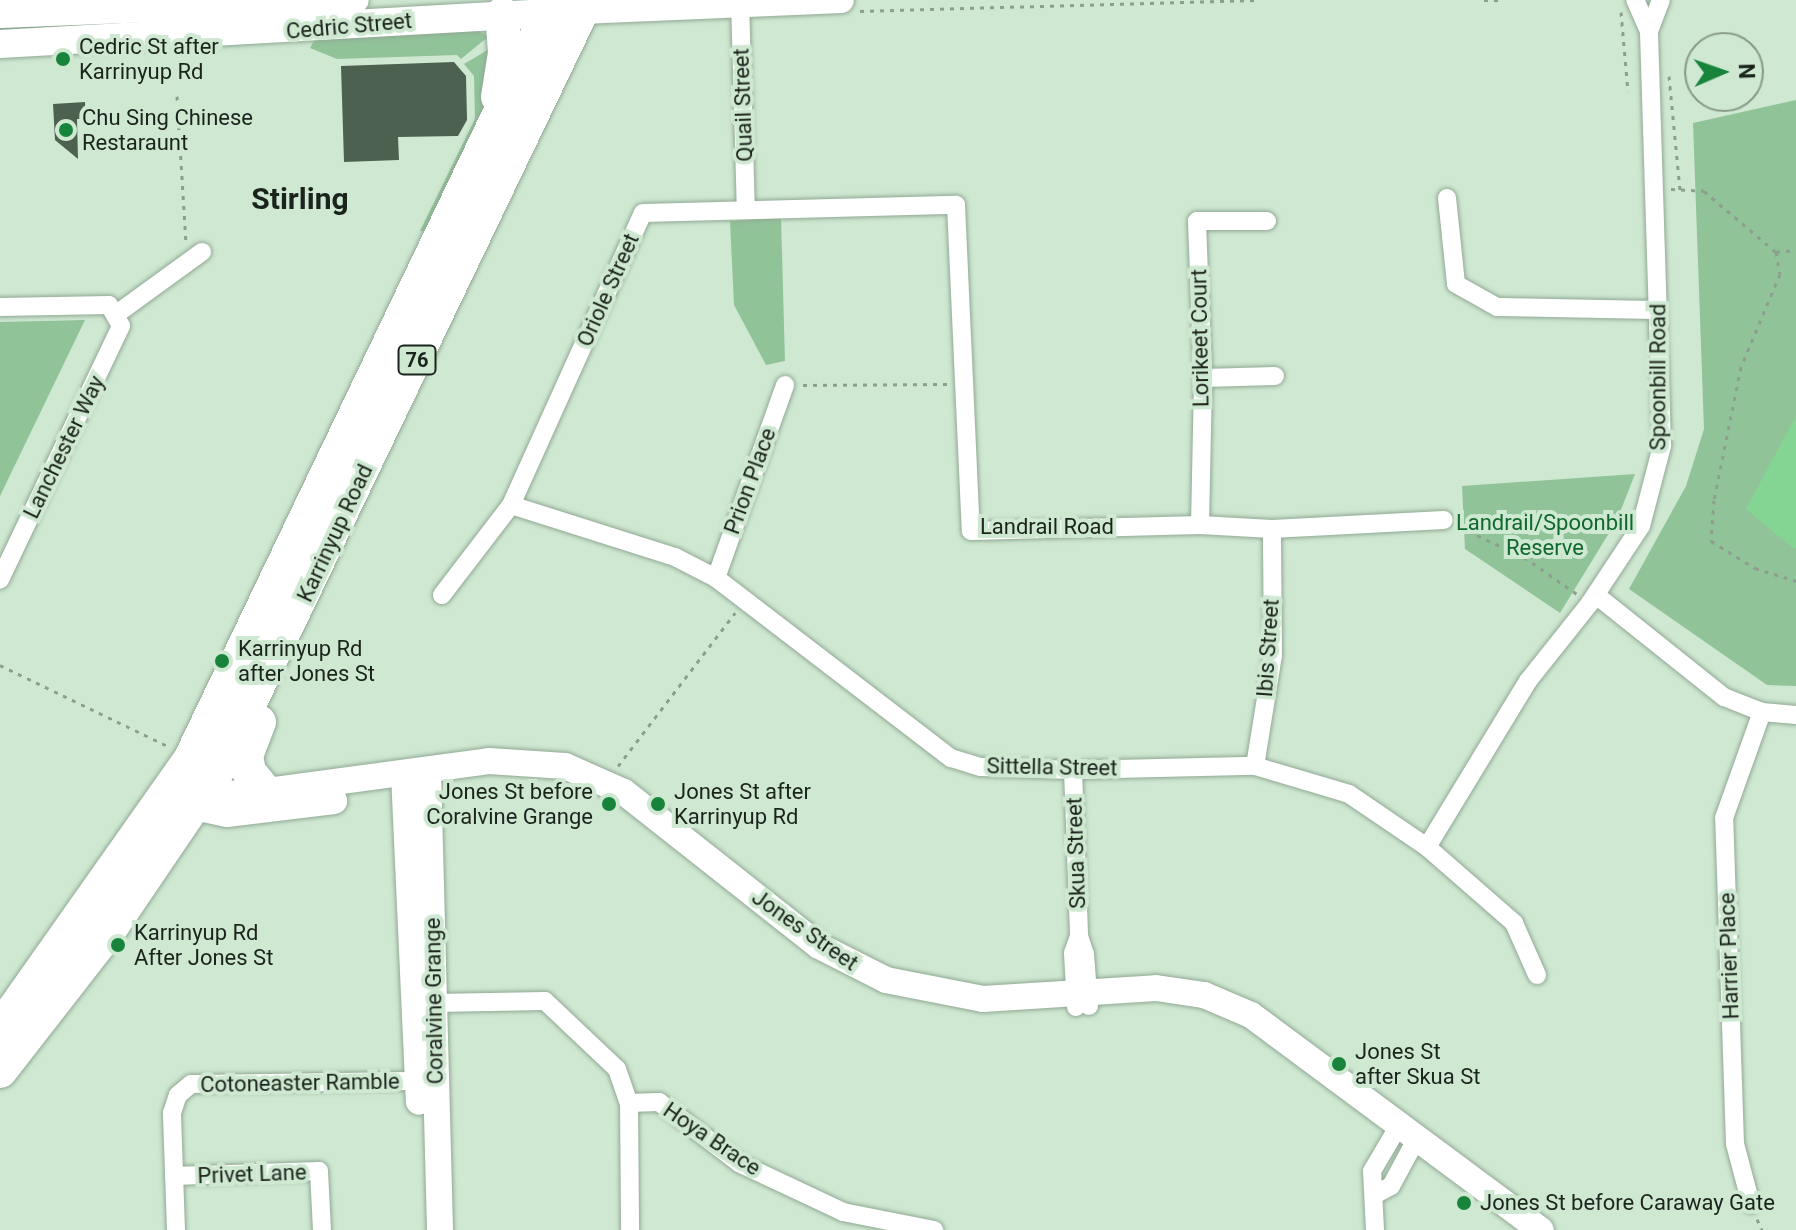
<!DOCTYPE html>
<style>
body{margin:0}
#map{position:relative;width:1796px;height:1230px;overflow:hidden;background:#cfe8d2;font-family:Roboto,sans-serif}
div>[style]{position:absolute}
.green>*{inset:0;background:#91c399}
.water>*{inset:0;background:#84d593}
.building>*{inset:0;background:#4c614f}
.path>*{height:3px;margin-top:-1.5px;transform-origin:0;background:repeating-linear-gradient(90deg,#8c9f8e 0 4px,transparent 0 10px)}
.roads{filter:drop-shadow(0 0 2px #91a994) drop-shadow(0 0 2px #91a994)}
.street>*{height:18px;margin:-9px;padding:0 9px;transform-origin:9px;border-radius:9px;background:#fff}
.secondary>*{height:26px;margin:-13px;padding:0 13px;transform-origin:13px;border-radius:13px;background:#fff}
.primary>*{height:28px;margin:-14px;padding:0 14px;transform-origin:14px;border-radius:14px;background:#fff}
.highway>*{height:34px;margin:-17px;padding:0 17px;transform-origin:17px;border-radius:17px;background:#fff}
.dots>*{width:22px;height:22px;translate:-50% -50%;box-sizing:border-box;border:4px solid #cfe8d2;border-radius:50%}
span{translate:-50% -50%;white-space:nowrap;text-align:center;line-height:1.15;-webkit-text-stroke:8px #cfe8d2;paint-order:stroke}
.shield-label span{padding:2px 6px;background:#cfe8d2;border:2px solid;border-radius:6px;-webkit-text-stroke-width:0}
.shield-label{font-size:20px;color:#1b241c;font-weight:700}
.street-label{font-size:22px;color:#1b241c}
.poi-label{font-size:22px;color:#1b241c}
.left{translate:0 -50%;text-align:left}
.right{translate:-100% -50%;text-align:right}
.park-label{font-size:22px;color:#0f682d}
.district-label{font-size:30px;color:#1b241c;font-weight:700}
.north{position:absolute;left:1684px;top:32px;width:80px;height:80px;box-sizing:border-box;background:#cfe8d2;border:2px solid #879a89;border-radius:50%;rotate:88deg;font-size:22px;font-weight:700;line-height:32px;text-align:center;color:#1b241c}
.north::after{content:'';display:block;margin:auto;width:28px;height:36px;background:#18843b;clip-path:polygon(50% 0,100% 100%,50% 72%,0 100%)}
</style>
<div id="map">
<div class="green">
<div style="clip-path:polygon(464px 25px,489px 36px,461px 59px,457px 55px,337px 59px,310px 48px,316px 37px)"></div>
<div style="clip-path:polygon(496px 45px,490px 95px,428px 232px,420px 231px,475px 119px,474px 76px,464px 64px)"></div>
<div style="clip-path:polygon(1796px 100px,1796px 686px,1767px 685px,1629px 589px,1686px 486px,1704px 429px,1693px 123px)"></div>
<div style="clip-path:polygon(781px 218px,785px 361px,766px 365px,734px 305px,730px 221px)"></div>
<div style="clip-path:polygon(85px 320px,0 496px,0 322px)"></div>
<div style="clip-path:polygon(1635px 474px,1617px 520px,1560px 613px,1465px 549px,1462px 486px)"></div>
</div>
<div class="water">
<div style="clip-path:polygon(1796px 416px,1796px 548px,1793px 548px,1746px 509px)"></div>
</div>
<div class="building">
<div style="clip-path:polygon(454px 62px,466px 76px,467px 120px,458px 136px,398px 137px,399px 160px,344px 162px,341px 66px)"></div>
<div style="clip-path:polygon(85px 102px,85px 119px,77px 119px,78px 159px,55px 140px,53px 104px)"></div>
</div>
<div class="path">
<div style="left:1484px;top:0;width:20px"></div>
<div style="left:860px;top:11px;width:396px;rotate:-1.6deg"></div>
<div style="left:1621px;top:12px;width:80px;rotate:85deg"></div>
<div style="left:1669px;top:76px;width:115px;rotate:84.5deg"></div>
<div style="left:177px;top:96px;width:148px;rotate:86.5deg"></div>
<div style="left:1671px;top:189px;width:33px;rotate:3deg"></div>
<div style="left:1704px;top:191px;width:94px;rotate:40.3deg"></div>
<div style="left:1776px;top:252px;width:20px;rotate:-6deg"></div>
<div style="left:1776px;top:252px;width:22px;rotate:80deg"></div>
<div style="left:1780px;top:274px;width:101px;rotate:112.8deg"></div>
<div style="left:1741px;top:367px;width:136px;rotate:101.5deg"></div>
<div style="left:1714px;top:500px;width:41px;rotate:94.2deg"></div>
<div style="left:1711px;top:541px;width:52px;rotate:31.5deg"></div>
<div style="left:1755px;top:568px;width:43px;rotate:17.6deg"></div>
<div style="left:803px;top:385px;width:145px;rotate:-0.4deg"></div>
<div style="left:1459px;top:527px;width:72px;rotate:24.8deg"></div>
<div style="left:1524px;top:557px;width:65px;rotate:34.9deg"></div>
<div style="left:0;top:665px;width:189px;rotate:25.8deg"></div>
<div style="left:618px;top:766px;width:193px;rotate:-52.6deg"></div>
<div style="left:1757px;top:1219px;width:12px;rotate:66deg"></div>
</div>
<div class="roads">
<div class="street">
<div style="left:740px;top:0;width:210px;rotate:88.4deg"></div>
<div style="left:1649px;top:31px;width:33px;rotate:-69deg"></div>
<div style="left:1447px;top:198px;width:86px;rotate:84deg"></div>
<div style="left:1456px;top:284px;width:47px;rotate:29.3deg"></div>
<div style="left:1497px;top:307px;width:161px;rotate:1.1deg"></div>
<div style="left:0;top:307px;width:109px;rotate:-1.1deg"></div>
<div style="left:109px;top:305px;width:24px;rotate:60deg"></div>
<div style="left:121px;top:326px;width:281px;rotate:115.5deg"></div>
<div style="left:118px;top:313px;width:104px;rotate:-36deg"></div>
<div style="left:1203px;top:378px;width:72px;rotate:-1.6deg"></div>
<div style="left:511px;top:505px;width:172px;rotate:17.6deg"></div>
<div style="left:675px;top:557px;width:46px;rotate:27.1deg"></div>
<div style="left:716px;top:578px;width:296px;rotate:37.5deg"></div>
<div style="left:951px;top:758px;width:31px;rotate:17deg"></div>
<div style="left:981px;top:767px;width:92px;rotate:1.9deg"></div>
<div style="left:1073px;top:770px;width:182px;rotate:-1.3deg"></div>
<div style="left:1255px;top:766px;width:98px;rotate:16.6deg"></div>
<div style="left:1349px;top:794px;width:94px;rotate:34.2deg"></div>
<div style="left:1427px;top:847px;width:116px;rotate:41.1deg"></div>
<div style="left:1514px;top:923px;width:57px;rotate:66.1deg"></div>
<div style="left:1200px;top:525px;width:147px;rotate:-88.8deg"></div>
<div style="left:1203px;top:378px;width:157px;rotate:-92.2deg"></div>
<div style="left:1197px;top:221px;width:70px"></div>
<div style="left:716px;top:578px;width:205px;rotate:-70.3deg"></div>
<div style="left:442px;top:595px;width:113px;rotate:-52.5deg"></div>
<div style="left:511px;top:505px;width:320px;rotate:-65.7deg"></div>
<div style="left:643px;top:213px;width:313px;rotate:-1.5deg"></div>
<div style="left:956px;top:205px;width:326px;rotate:87.4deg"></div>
<div style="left:971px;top:531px;width:229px;rotate:-1.5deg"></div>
<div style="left:1200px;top:525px;width:72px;rotate:3.2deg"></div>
<div style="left:1272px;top:529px;width:172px;rotate:-3deg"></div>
<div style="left:1596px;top:595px;width:164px;rotate:38.6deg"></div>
<div style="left:1724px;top:697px;width:41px;rotate:21.5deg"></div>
<div style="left:1762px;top:712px;width:34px;rotate:5deg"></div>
<div style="left:1255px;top:766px;width:112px;rotate:-80.8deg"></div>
<div style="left:1273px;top:655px;width:126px;rotate:-90.5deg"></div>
<div style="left:1073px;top:770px;width:166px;rotate:87.9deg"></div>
<div style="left:1079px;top:936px;width:19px;rotate:72deg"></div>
<div style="left:1085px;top:954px;width:52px;rotate:85.6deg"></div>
<div style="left:1427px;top:847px;width:194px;rotate:-58.7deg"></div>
<div style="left:1528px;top:681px;width:100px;rotate:-51.5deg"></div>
<div style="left:1590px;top:603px;width:92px;rotate:-56.5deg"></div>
<div style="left:1641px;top:526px;width:83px;rotate:-75.3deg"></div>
<div style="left:1662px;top:446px;width:415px;rotate:-91.8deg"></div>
<div style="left:1649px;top:31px;width:34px;rotate:-114deg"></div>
<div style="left:435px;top:1003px;width:110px;rotate:-1deg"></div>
<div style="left:545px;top:1001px;width:99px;rotate:43.4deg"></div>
<div style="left:617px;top:1069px;width:36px;rotate:71deg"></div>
<div style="left:629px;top:1103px;width:30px;rotate:-2deg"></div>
<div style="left:659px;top:1102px;width:101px;rotate:37.3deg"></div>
<div style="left:739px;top:1163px;width:115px;rotate:25.2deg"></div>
<div style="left:843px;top:1212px;width:93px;rotate:11.2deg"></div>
<div style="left:1076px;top:1007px;width:54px;rotate:-93.2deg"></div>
<div style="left:1073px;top:953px;width:15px;rotate:-70deg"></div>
<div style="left:629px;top:1103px;width:127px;rotate:89.5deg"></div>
<div style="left:174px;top:1176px;width:145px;rotate:-2deg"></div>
<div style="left:319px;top:1171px;width:59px;rotate:87.1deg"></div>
<div style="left:1376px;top:1194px;width:17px;rotate:-28deg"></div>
<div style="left:1391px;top:1186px;width:57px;rotate:-61.6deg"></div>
<div style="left:1751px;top:1204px;width:62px;rotate:-104.9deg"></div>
<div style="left:1735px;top:1144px;width:326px;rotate:-91.9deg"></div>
<div style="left:1724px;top:818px;width:113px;rotate:-70.3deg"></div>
<div style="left:176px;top:1230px;width:117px;rotate:-92deg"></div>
<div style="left:172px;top:1113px;width:19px;rotate:-72deg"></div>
<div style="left:178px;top:1095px;width:17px;rotate:-40deg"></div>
<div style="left:191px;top:1084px;width:227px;rotate:-0.8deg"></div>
<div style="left:1375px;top:1230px;width:59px;rotate:-92.9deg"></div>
<div style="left:1372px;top:1171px;width:57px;rotate:-59.4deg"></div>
</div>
<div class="secondary">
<div style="left:582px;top:11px;width:259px;rotate:-2.4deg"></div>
<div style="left:428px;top:771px;width:459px;rotate:88.5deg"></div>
<div style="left:404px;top:774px;width:328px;rotate:87.4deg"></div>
<div style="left:191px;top:785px;width:48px;rotate:12deg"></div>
<div style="left:238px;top:795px;width:253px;rotate:-7.7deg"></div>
<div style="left:489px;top:761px;width:76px;rotate:3.8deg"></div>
<div style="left:565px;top:766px;width:64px;rotate:23.8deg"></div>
<div style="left:624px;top:792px;width:248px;rotate:38.3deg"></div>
<div style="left:819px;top:946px;width:75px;rotate:26.9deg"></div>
<div style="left:886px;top:980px;width:99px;rotate:11.1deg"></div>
<div style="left:983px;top:999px;width:173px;rotate:-3.6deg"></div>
<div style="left:1156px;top:988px;width:49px;rotate:8.3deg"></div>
<div style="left:1204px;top:995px;width:51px;rotate:23.1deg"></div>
<div style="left:1251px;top:1015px;width:361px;rotate:36.6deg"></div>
<div style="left:176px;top:803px;width:52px;rotate:12.2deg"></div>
<div style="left:227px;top:814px;width:108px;rotate:-6.9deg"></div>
</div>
<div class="primary">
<div style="left:0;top:14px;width:355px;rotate:-2.3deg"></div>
<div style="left:0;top:44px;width:566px;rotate:-3.24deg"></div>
</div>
<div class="highway">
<div style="left:498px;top:97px;width:45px;rotate:-81deg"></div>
<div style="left:505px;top:53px;width:39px;rotate:-94deg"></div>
<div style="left:259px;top:722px;width:36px;rotate:111deg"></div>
<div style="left:246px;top:756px;width:16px;rotate:79deg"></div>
<div style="left:249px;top:772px;width:25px;rotate:50deg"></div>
<div style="left:0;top:1029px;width:332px;rotate:-54.8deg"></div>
<div style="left:191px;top:758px;width:840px;rotate:-64.41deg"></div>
<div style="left:0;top:1071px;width:172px;rotate:-52.1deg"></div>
<div style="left:106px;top:935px;width:198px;rotate:-55.9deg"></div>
<div style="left:217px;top:771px;width:855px;rotate:-64.36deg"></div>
</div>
</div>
<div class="dots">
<div style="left:63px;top:59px;background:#18843b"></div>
<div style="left:66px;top:130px;background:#18843b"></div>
<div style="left:222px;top:661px;background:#18843b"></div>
<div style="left:609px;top:804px;background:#18843b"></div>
<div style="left:658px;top:804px;background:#18843b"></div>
<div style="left:118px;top:945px;background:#18843b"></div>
<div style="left:1339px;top:1064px;background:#18843b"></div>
<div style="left:1464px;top:1203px;background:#18843b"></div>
</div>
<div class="shield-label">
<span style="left:417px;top:360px">76</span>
</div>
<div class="street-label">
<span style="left:349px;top:26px;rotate:-5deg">Cedric Street</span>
<span style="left:743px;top:105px;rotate:-92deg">Quail Street</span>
<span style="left:608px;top:290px;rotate:-66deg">Oriole Street</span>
<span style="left:1200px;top:338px;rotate:-91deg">Lorikeet Court</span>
<span style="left:1658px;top:377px;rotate:-90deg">Spoonbill Road</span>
<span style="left:64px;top:447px;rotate:-64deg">Lanchester Way</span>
<span style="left:750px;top:481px;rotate:-70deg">Prion Place</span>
<span style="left:1047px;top:527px">Landrail Road</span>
<span style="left:335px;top:533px;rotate:-65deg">Karrinyup Road</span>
<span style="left:1268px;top:648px;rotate:-86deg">Ibis Street</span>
<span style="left:1052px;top:767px;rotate:1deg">Sittella Street</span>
<span style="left:1076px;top:853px;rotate:-92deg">Skua Street</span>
<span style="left:805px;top:930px;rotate:35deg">Jones Street</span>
<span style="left:1729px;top:956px;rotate:-92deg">Harrier Place</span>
<span style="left:434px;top:1001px;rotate:-91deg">Coralvine Grange</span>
<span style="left:300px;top:1083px;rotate:-1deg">Cotoneaster Ramble</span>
<span style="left:712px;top:1139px;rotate:34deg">Hoya Brace</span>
<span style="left:252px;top:1174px;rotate:-2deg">Privet Lane</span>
</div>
<div class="poi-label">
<span class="left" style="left:79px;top:59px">Cedric St after<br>Karrinyup Rd</span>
<span class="left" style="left:82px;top:130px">Chu Sing Chinese<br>Restaraunt</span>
<span class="left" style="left:238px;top:661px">Karrinyup Rd<br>after Jones St</span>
<span class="right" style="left:593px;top:804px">Jones St before<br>Coralvine Grange</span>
<span class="left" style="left:674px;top:804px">Jones St after<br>Karrinyup Rd</span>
<span class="left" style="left:134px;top:945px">Karrinyup Rd<br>After Jones St</span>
<span class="left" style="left:1355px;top:1064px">Jones St<br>after Skua St</span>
<span class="left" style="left:1480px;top:1203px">Jones St before Caraway Gate</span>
</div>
<div class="park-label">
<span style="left:1545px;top:535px">Landrail/Spoonbill<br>Reserve</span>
</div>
<div class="district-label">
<span style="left:300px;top:199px">Stirling</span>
</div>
<div class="north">N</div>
</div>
